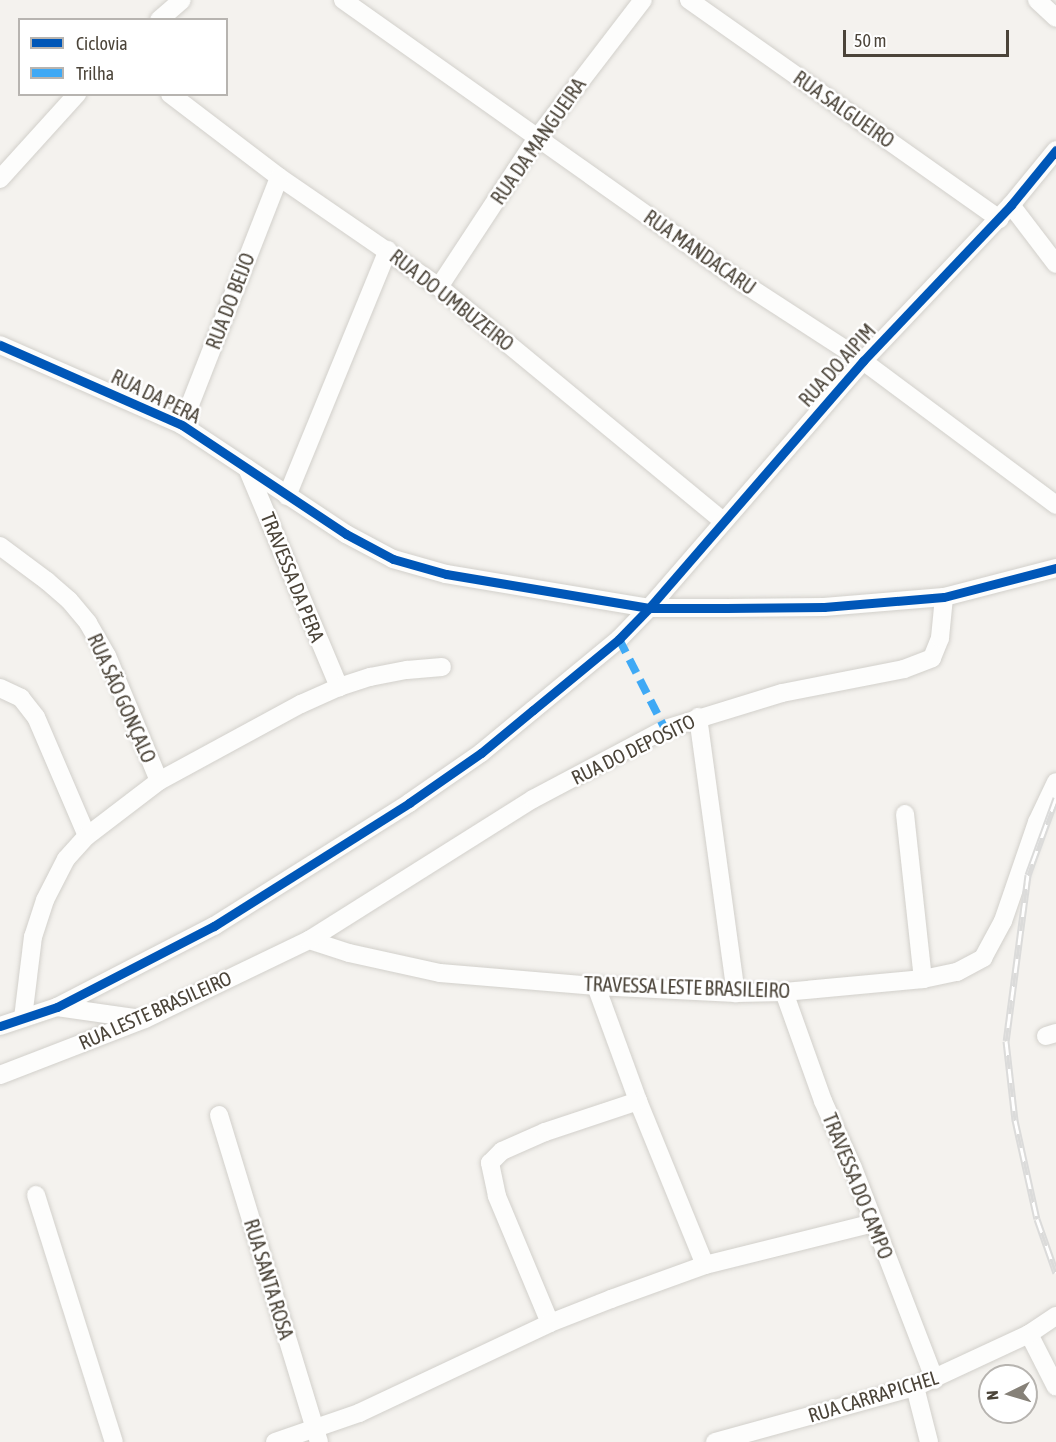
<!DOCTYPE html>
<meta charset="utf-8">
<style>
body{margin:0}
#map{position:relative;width:1056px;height:1442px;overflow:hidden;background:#f4f2ee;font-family:"Asap Condensed",sans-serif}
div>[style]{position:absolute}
.roads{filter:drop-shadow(0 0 2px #d2d0cb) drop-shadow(0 0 2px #d2d0cb)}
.minor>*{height:18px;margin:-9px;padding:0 9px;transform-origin:9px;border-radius:9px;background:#fdfdfc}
.rail>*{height:7px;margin-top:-3.5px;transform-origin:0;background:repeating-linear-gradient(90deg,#fff 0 14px,#dbdbda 0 28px);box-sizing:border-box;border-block:2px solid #dbdbda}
.quiet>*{height:8px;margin-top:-4px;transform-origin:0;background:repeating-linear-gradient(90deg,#3fa9f5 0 15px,transparent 0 23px)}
.cycleway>*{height:9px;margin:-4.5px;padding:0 4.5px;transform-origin:4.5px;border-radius:4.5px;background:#0057b8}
span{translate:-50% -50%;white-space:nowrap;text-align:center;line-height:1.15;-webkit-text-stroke:5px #fff;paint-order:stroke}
.street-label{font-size:20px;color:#4b4439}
.legend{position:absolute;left:18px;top:18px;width:210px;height:78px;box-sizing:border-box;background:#fff;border:2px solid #b7b4b0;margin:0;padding:8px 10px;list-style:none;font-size:18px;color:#4b4439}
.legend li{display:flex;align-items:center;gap:12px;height:30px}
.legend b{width:30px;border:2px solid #b7b4b0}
.north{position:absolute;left:978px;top:1364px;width:60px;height:60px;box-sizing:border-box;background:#fff;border:2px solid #b7b4b0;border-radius:50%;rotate:265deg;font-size:16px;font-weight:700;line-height:24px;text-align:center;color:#4b4439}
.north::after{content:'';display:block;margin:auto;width:21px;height:27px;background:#868178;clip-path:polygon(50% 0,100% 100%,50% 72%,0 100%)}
.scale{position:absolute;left:843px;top:30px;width:166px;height:27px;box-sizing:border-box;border:3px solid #4b4439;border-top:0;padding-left:8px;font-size:18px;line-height:21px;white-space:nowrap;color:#4b4439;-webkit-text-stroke:4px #fff;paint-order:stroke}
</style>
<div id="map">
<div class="roads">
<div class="minor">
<div style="left:343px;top:0;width:490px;rotate:35.3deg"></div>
<div style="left:743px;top:283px;width:143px;rotate:33deg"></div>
<div style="left:863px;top:361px;width:241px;rotate:36.7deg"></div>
<div style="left:689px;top:0;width:380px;rotate:35.2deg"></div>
<div style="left:1037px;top:0;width:26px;rotate:43deg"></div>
<div style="left:159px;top:20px;width:30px;rotate:-41deg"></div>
<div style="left:170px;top:94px;width:137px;rotate:37.3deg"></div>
<div style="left:279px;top:177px;width:194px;rotate:34.5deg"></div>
<div style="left:439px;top:287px;width:368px;rotate:39.5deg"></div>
<div style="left:0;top:179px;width:115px;rotate:-47.8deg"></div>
<div style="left:1011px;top:205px;width:74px;rotate:52.7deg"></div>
<div style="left:439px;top:287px;width:178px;rotate:-56.7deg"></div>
<div style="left:537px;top:138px;width:174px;rotate:-52.5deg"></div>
<div style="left:0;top:345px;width:199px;rotate:23.7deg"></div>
<div style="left:182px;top:425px;width:197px;rotate:33.6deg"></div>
<div style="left:346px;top:534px;width:53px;rotate:28deg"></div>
<div style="left:393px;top:559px;width:55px;rotate:15.8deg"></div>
<div style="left:446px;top:574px;width:206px;rotate:9.5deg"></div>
<div style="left:649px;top:608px;width:77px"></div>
<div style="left:726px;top:608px;width:98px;rotate:-0.6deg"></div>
<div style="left:824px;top:607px;width:120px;rotate:-4.8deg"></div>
<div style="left:944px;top:597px;width:116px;rotate:-14.5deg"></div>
<div style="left:182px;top:425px;width:266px;rotate:-68.6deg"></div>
<div style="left:247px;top:468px;width:238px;rotate:67.2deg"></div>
<div style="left:287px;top:496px;width:266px;rotate:-67.7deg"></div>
<div style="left:0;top:546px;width:59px;rotate:36.7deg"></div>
<div style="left:47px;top:581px;width:29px;rotate:41deg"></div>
<div style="left:69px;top:600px;width:30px;rotate:50deg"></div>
<div style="left:88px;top:623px;width:38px;rotate:60deg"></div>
<div style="left:107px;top:656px;width:135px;rotate:67.4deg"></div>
<div style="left:0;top:688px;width:23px;rotate:25deg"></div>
<div style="left:21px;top:698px;width:24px;rotate:52deg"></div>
<div style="left:36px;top:717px;width:129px;rotate:66.8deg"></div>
<div style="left:698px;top:717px;width:279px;rotate:82.2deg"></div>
<div style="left:905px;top:814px;width:166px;rotate:83.8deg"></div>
<div style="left:309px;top:940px;width:42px;rotate:18deg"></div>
<div style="left:349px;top:953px;width:93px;rotate:12.4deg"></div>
<div style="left:440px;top:973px;width:157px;rotate:4.8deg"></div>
<div style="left:596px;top:986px;width:140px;rotate:2.9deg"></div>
<div style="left:736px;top:993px;width:48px;rotate:-1.2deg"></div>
<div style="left:784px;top:992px;width:140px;rotate:-5.3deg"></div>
<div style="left:923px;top:979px;width:35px;rotate:-12deg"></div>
<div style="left:957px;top:972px;width:30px;rotate:-28deg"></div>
<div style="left:983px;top:958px;width:42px;rotate:-61.6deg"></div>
<div style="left:1003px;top:921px;width:105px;rotate:-71deg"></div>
<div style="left:1037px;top:822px;width:44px;rotate:-64.6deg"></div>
<div style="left:596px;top:986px;width:122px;rotate:69.9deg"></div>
<div style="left:638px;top:1101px;width:177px;rotate:67.8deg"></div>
<div style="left:784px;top:992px;width:116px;rotate:70.3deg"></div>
<div style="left:823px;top:1101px;width:73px;rotate:65.9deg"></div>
<div style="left:853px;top:1168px;width:227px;rotate:68.9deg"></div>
<div style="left:57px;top:1007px;width:85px;rotate:8.1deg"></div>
<div style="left:23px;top:1018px;width:82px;rotate:-83deg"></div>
<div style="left:33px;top:937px;width:39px;rotate:-72deg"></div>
<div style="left:45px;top:900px;width:46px;rotate:-62.9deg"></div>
<div style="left:66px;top:859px;width:31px;rotate:-48deg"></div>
<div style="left:87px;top:836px;width:91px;rotate:-37.4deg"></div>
<div style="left:159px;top:781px;width:162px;rotate:-28.5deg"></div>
<div style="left:301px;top:704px;width:42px;rotate:-24.1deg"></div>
<div style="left:339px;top:687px;width:33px;rotate:-18deg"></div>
<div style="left:370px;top:677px;width:38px;rotate:-11deg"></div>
<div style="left:407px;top:670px;width:35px;rotate:-5deg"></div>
<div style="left:0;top:1026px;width:60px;rotate:-18.4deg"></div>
<div style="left:57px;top:1007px;width:177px;rotate:-27.3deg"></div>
<div style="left:214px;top:926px;width:231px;rotate:-32.2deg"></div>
<div style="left:409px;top:803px;width:88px;rotate:-34.8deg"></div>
<div style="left:481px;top:753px;width:67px;rotate:-39.6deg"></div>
<div style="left:533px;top:710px;width:112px;rotate:-39.5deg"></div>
<div style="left:619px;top:639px;width:43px;rotate:-45.9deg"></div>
<div style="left:649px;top:608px;width:327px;rotate:-49.1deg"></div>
<div style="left:863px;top:361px;width:215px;rotate:-46.5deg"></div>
<div style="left:1011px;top:205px;width:71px;rotate:-50.7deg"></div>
<div style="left:1046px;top:1036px;width:10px;rotate:-17deg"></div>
<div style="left:0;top:1075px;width:155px;rotate:-21.1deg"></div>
<div style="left:145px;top:1019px;width:182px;rotate:-25.7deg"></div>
<div style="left:309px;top:940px;width:265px;rotate:-32.2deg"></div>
<div style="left:533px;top:799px;width:149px;rotate:-27.9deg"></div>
<div style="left:665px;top:729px;width:122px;rotate:-17.1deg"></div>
<div style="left:782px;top:693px;width:124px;rotate:-11.1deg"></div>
<div style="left:904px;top:669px;width:30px;rotate:-21deg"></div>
<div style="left:932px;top:658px;width:22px;rotate:-68deg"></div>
<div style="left:940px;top:638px;width:41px;rotate:-84.4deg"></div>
<div style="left:219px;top:1115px;width:342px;rotate:73deg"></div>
<div style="left:36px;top:1195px;width:259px;rotate:72.5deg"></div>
<div style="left:550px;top:1323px;width:138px;rotate:-112.7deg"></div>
<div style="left:497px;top:1196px;width:34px;rotate:-102deg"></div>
<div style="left:490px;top:1163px;width:17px;rotate:-45deg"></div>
<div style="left:502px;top:1151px;width:47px;rotate:-23.8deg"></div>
<div style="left:545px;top:1132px;width:98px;rotate:-18.4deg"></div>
<div style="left:1029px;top:1334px;width:59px;rotate:63deg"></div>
<div style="left:915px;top:1387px;width:57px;rotate:75.7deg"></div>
<div style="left:275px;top:1442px;width:89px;rotate:-19deg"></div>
<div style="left:359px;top:1413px;width:211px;rotate:-25.2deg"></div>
<div style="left:550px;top:1323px;width:66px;rotate:-21.5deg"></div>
<div style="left:611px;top:1299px;width:100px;rotate:-19.9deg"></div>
<div style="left:705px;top:1265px;width:174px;rotate:-14deg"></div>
<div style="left:715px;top:1442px;width:207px;rotate:-15.4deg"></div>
<div style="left:915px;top:1387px;width:126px;rotate:-24.9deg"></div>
<div style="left:1029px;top:1334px;width:32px;rotate:-34deg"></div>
</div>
</div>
<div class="rail">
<div style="left:1056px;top:798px;width:82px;rotate:110deg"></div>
<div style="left:1028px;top:875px;width:167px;rotate:97.5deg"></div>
<div style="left:1006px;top:1041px;width:80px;rotate:83.5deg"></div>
<div style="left:1015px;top:1120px;width:101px;rotate:77.5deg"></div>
<div style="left:1037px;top:1219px;width:57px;rotate:70.6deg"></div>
</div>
<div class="quiet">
<div style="left:619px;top:639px;width:101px;rotate:62.9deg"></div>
</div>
<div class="cycleway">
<div style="left:0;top:345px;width:199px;rotate:23.7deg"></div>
<div style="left:182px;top:425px;width:197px;rotate:33.6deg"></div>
<div style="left:346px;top:534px;width:53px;rotate:28deg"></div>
<div style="left:393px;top:559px;width:55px;rotate:15.8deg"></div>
<div style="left:446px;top:574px;width:206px;rotate:9.5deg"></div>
<div style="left:649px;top:608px;width:77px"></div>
<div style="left:726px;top:608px;width:98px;rotate:-0.6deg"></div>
<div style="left:824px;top:607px;width:120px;rotate:-4.8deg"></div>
<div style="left:944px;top:597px;width:116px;rotate:-14.5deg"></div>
<div style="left:0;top:1026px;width:60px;rotate:-18.4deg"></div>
<div style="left:57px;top:1007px;width:177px;rotate:-27.3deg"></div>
<div style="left:214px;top:926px;width:231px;rotate:-32.2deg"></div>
<div style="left:409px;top:803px;width:88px;rotate:-34.8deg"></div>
<div style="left:481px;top:753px;width:67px;rotate:-39.6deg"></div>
<div style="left:533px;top:710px;width:112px;rotate:-39.5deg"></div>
<div style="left:619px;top:639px;width:43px;rotate:-45.9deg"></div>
<div style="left:649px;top:608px;width:327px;rotate:-49.1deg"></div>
<div style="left:863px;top:361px;width:215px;rotate:-46.5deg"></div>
<div style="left:1011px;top:205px;width:71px;rotate:-50.7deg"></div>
</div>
<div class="street-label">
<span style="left:844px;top:109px;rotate:35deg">RUA SALGUEIRO</span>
<span style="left:538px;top:141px;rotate:-55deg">RUA DA MANGUEIRA</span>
<span style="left:700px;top:252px;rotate:35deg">RUA MANDACARU</span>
<span style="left:452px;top:300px;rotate:38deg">RUA DO UMBUZEIRO</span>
<span style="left:230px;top:301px;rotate:-69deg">RUA DO BEIJO</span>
<span style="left:837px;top:365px;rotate:-48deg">RUA DO AIPIM</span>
<span style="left:156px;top:396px;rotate:26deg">RUA DA PERA</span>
<span style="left:293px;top:577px;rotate:68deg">TRAVESSA DA PERA</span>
<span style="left:122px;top:698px;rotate:66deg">RUA SÃO GONÇALO</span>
<span style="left:633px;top:749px;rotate:-26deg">RUA DO DEPOSITO</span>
<span style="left:687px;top:987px;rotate:2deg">TRAVESSA LESTE BRASILEIRO</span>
<span style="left:155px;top:1010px;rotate:-24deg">RUA LESTE BRASILEIRO</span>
<span style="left:858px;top:1186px;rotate:68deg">TRAVESSA DO CAMPO</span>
<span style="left:269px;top:1279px;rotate:73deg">RUA SANTA ROSA</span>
<span style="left:873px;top:1396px;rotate:-17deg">RUA CARRAPICHEL</span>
</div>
<ul class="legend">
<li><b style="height:8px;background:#0057b8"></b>Ciclovia</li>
<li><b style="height:8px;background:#3fa9f5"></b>Trilha</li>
</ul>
<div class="north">N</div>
<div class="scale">50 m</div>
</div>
